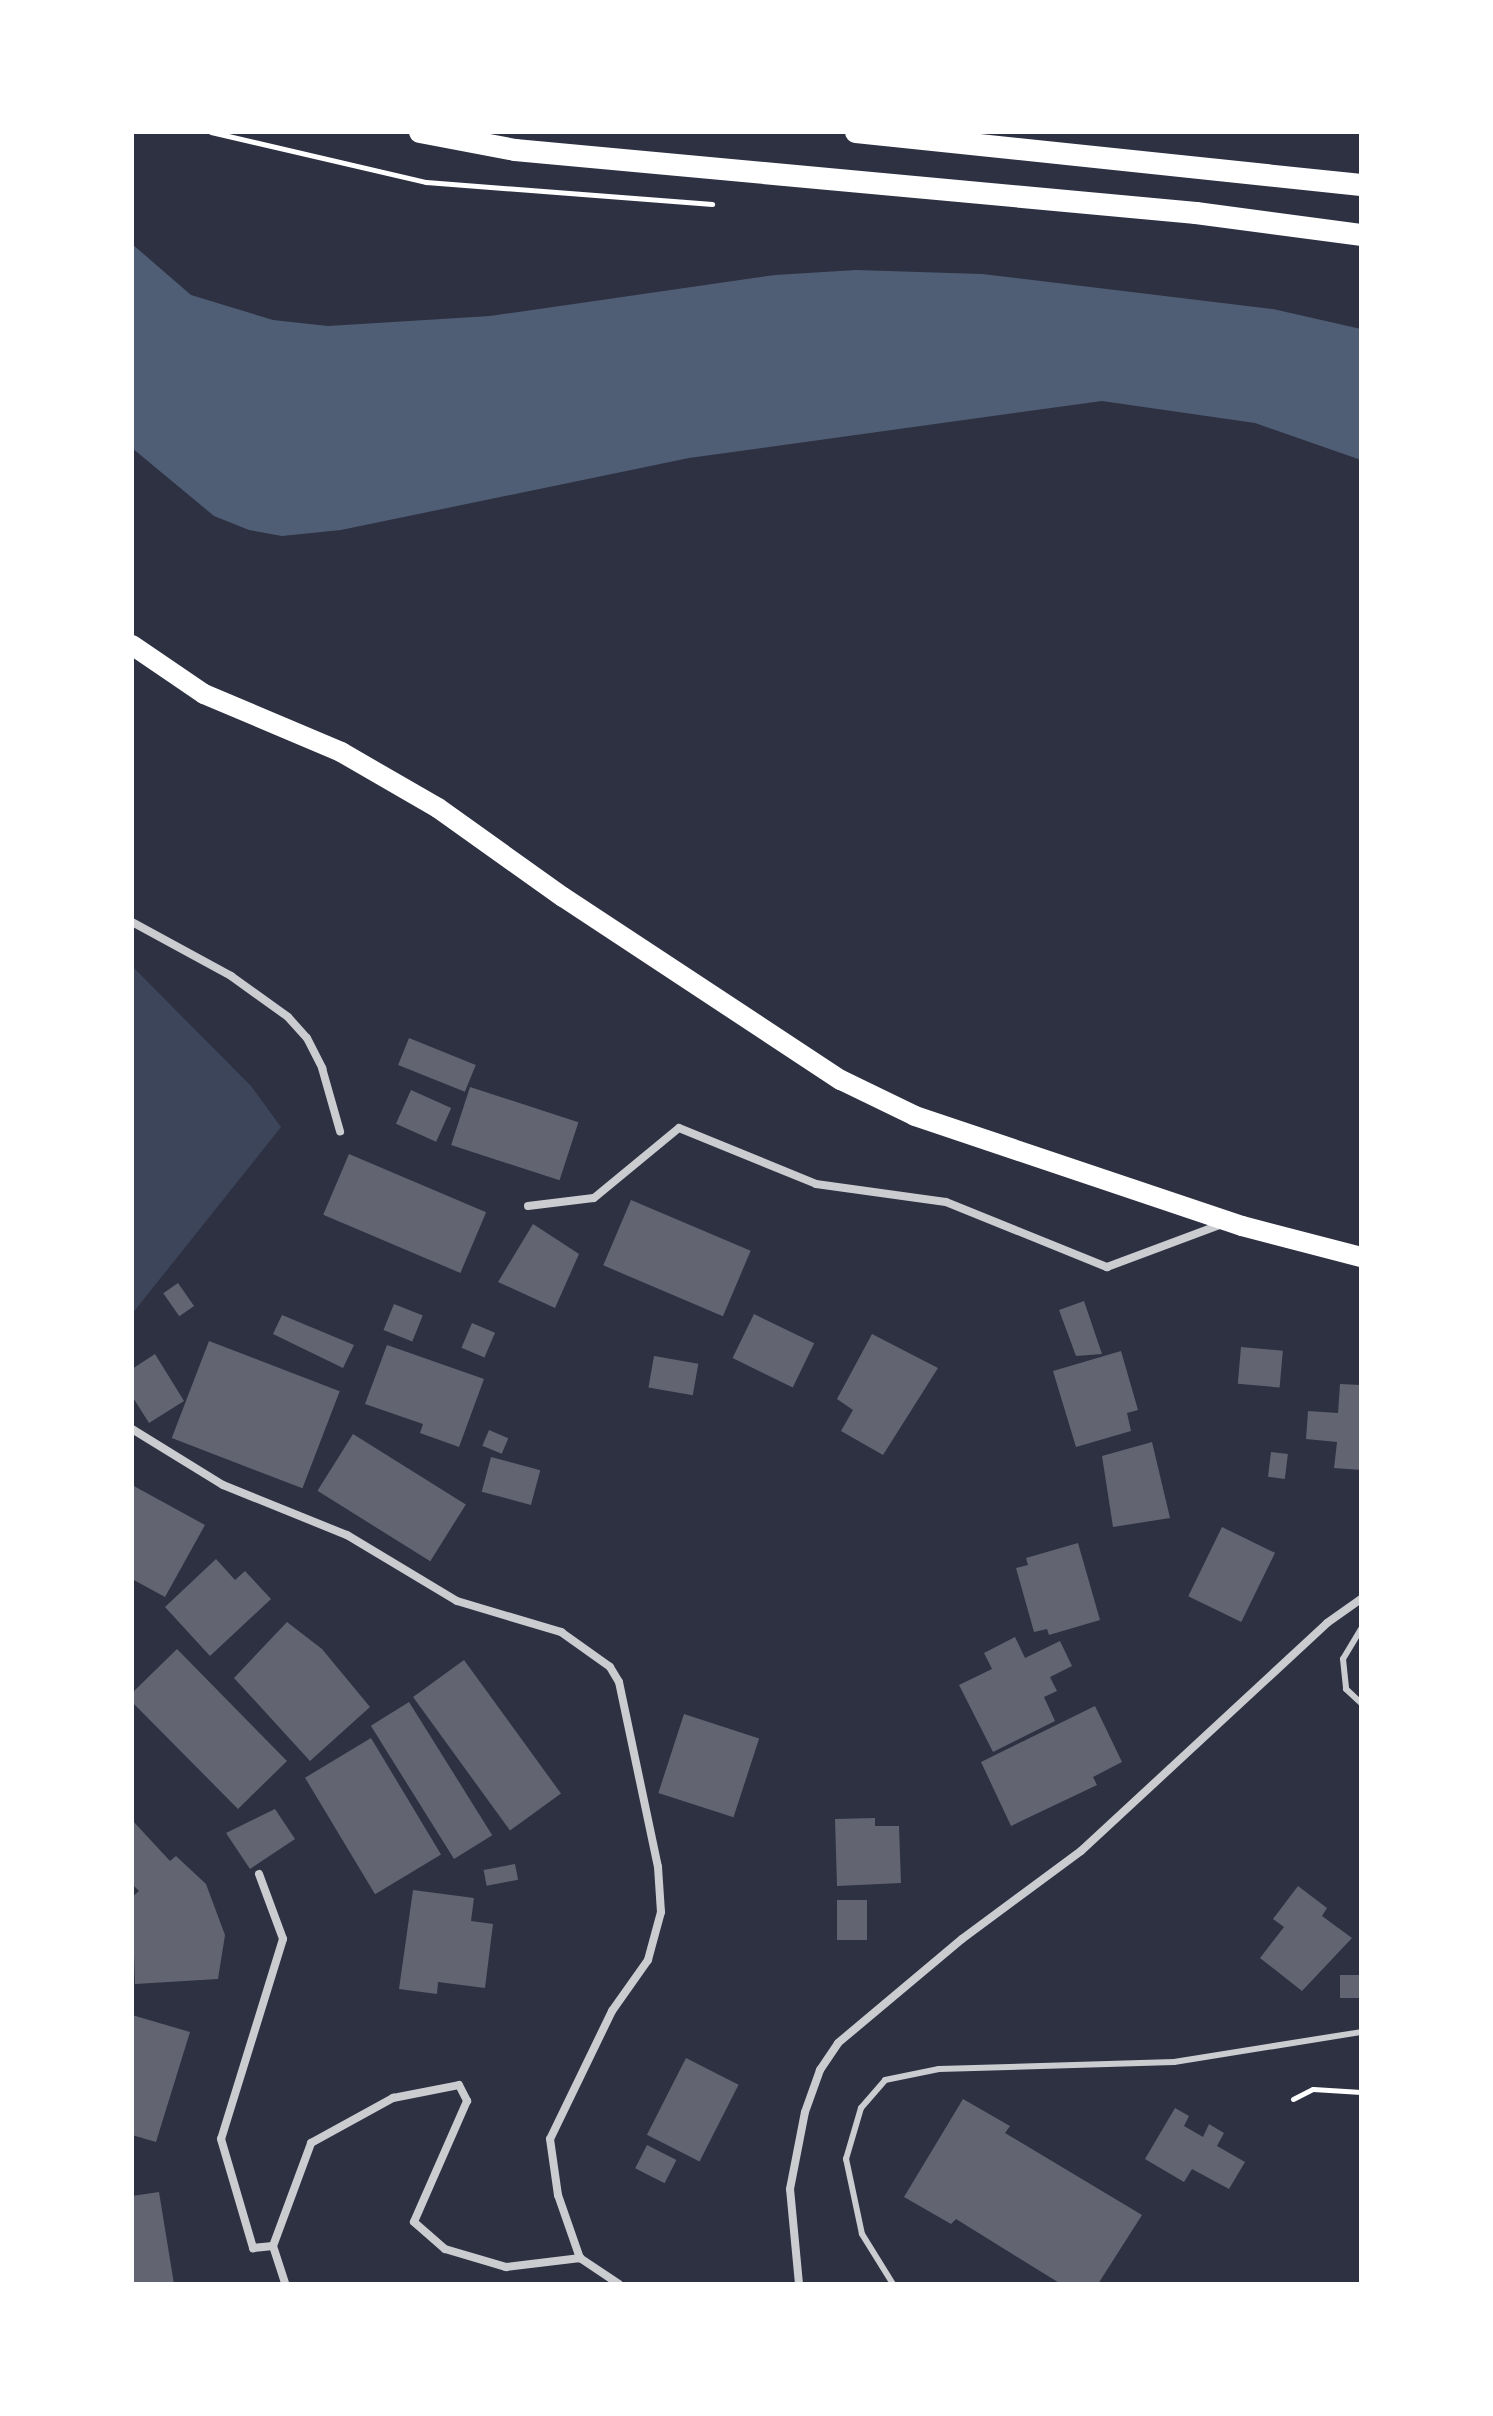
<!DOCTYPE html>
<style>
body{margin:0}
#map{position:relative;width:1493px;height:2416px;overflow:hidden;background:#2d3142;font-family:Roboto,sans-serif}
div>[style]{position:absolute}
.green>*{inset:0;background:#3c4559}
.water>*{inset:0;background:#4f5d75}
.building>*{inset:0;background:#626471;transform-origin:0 0}
.path>*{height:5px;margin:-2.5px;padding:0 2.5px;transform-origin:2.5px;border-radius:2.5px;background:#fff}
.service>*{height:6px;margin:-3px;padding:0 3px;transform-origin:3px;border-radius:3px;background:#caccd0}
.minor>*{height:8px;margin:-4px;padding:0 4px;transform-origin:4px;border-radius:4px;background:#caccd0}
.primary>*{height:20px;margin:-10px;padding:0 10px;transform-origin:10px;border-radius:10px;background:#fff}
.trunk>*{height:22px;margin:-11px;padding:0 11px;transform-origin:11px;border-radius:11px;background:#fff}
span{translate:-50% -50%;white-space:nowrap;text-align:center;line-height:1.15;-webkit-text-stroke:8px #fff;paint-order:stroke}
.frame{position:absolute;inset:0;border:134px solid #fff;pointer-events:none}
</style>
<div id="map">
<div class="green">
<div style="clip-path:polygon(132px 966px,251px 1086px,281px 1127px,132px 1314px)"></div>
</div>
<div class="water">
<div style="clip-path:polygon(132px 244px,191px 295px,273px 320px,328px 326px,490px 316px,775px 275px,856px 270px,982px 274px,1273px 309px,1361px 329px,1361px 460px,1255px 423px,1102px 401px,689px 458px,341px 530px,282px 536px,249px 530px,214px 516px,132px 448px)"></div>
</div>
<div class="building">
<div style="left:409px;top:1038px;width:72px;height:29px;rotate:22deg"></div>
<div style="left:470px;top:1087px;width:114px;height:61px;rotate:18deg"></div>
<div style="left:411px;top:1090px;width:44px;height:37px;rotate:24deg"></div>
<div style="left:349px;top:1154px;width:149px;height:66px;rotate:23deg"></div>
<div style="left:631px;top:1200px;width:130px;height:71px;rotate:23deg"></div>
<div style="clip-path:polygon(533px 1224px,579px 1254px,555px 1308px,498px 1282px)"></div>
<div style="left:178px;top:1283px;width:28px;height:18px;rotate:55deg"></div>
<div style="clip-path:polygon(1084px 1301px,1102px 1354px,1076px 1356px,1059px 1310px)"></div>
<div style="left:394px;top:1304px;width:31px;height:28px;rotate:22deg"></div>
<div style="left:754px;top:1314px;width:67px;height:49px;rotate:26deg"></div>
<div style="clip-path:polygon(282px 1315px,354px 1345px,343px 1368px,273px 1334px)"></div>
<div style="left:472px;top:1323px;width:25px;height:27px;rotate:23deg"></div>
<div style="clip-path:polygon(872px 1334px,938px 1368px,883px 1455px,841px 1431px,853px 1410px,837px 1399px)"></div>
<div style="left:209px;top:1341px;width:140px;height:104px;rotate:21deg"></div>
<div style="clip-path:polygon(387px 1345px,484px 1379px,459px 1447px,420px 1433px,423px 1424px,365px 1404px)"></div>
<div style="left:1241px;top:1347px;width:42px;height:37px;rotate:5deg"></div>
<div style="clip-path:polygon(1121px 1351px,1138px 1410px,1127px 1413px,1131px 1431px,1076px 1447px,1053px 1371px)"></div>
<div style="clip-path:polygon(155px 1354px,184px 1401px,149px 1423px,132px 1396px,132px 1369px)"></div>
<div style="left:654px;top:1356px;width:45px;height:32px;rotate:10deg"></div>
<div style="clip-path:polygon(1340px 1384px,1361px 1385px,1361px 1470px,1334px 1468px,1337px 1442px,1306px 1439px,1308px 1411px,1338px 1413px)"></div>
<div style="left:489px;top:1430px;width:21px;height:17px;rotate:23deg"></div>
<div style="left:353px;top:1434px;width:133px;height:67px;rotate:32deg"></div>
<div style="clip-path:polygon(1152px 1442px,1170px 1518px,1113px 1527px,1102px 1456px)"></div>
<div style="left:1271px;top:1452px;width:17px;height:25px;rotate:7deg"></div>
<div style="left:491px;top:1457px;width:51px;height:36px;rotate:15deg"></div>
<div style="clip-path:polygon(132px 1485px,205px 1525px,165px 1597px,132px 1579px)"></div>
<div style="left:1222px;top:1527px;width:59px;height:77px;rotate:26deg"></div>
<div style="clip-path:polygon(1078px 1543px,1100px 1620px,1049px 1635px,1047px 1629px,1034px 1632px,1016px 1568px,1028px 1565px,1026px 1558px)"></div>
<div style="clip-path:polygon(216px 1559px,235px 1580px,245px 1571px,271px 1599px,210px 1656px,165px 1607px)"></div>
<div style="clip-path:polygon(287px 1622px,322px 1649px,370px 1707px,310px 1761px,234px 1678px)"></div>
<div style="clip-path:polygon(1015px 1637px,1025px 1658px,1060px 1641px,1072px 1666px,1050px 1677px,1057px 1691px,1044px 1697px,1055px 1721px,993px 1752px,959px 1685px,992px 1669px,984px 1653px)"></div>
<div style="clip-path:polygon(177px 1649px,287px 1761px,238px 1809px,132px 1702px,132px 1693px)"></div>
<div style="left:464px;top:1660px;width:165px;height:63px;rotate:54deg"></div>
<div style="left:409px;top:1702px;width:157px;height:45px;rotate:58deg"></div>
<div style="clip-path:polygon(1095px 1706px,1122px 1762px,1093px 1777px,1097px 1785px,1011px 1826px,981px 1762px)"></div>
<div style="left:684px;top:1714px;width:79px;height:83px;rotate:18deg"></div>
<div style="left:371px;top:1738px;width:136px;height:77px;rotate:59deg"></div>
<div style="clip-path:polygon(275px 1809px,295px 1839px,250px 1869px,226px 1833px)"></div>
<div style="clip-path:polygon(875px 1818px,875px 1826px,899px 1826px,901px 1883px,837px 1886px,835px 1819px)"></div>
<div style="clip-path:polygon(132px 1820px,170px 1861px,176px 1856px,206px 1884px,225px 1935px,218px 1979px,135px 1984px,132px 1897px,139px 1891px,132px 1884px)"></div>
<div style="left:515px;top:1864px;width:16px;height:32px;rotate:79deg"></div>
<div style="clip-path:polygon(1298px 1886px,1327px 1908px,1322px 1916px,1352px 1938px,1302px 1991px,1260px 1958px,1284px 1927px,1273px 1919px)"></div>
<div style="clip-path:polygon(413px 1890px,474px 1898px,471px 1921px,493px 1924px,485px 1988px,438px 1982px,437px 1994px,399px 1989px)"></div>
<div style="left:837px;top:1900px;width:30px;height:40px"></div>
<div style="left:1361px;top:1975px;width:23px;height:21px;rotate:90deg"></div>
<div style="clip-path:polygon(132px 2015px,190px 2032px,156px 2142px,132px 2135px)"></div>
<div style="left:686px;top:2058px;width:59px;height:86px;rotate:27deg"></div>
<div style="clip-path:polygon(963px 2099px,1010px 2126px,1005px 2133px,1142px 2215px,1098px 2284px,1061px 2284px,956px 2219px,951px 2224px,904px 2197px)"></div>
<div style="clip-path:polygon(1175px 2108px,1189px 2116px,1184px 2126px,1203px 2137px,1209px 2124px,1224px 2133px,1217px 2146px,1245px 2162px,1229px 2189px,1192px 2169px,1184px 2182px,1145px 2159px)"></div>
<div style="left:647px;top:2145px;width:33px;height:26px;rotate:27deg"></div>
<div style="clip-path:polygon(159px 2192px,174px 2284px,132px 2284px,132px 2196px)"></div>
</div>
<div class="path">
<div style="left:211px;top:132px;width:221px;rotate:13.1deg"></div>
<div style="left:426px;top:182px;width:287px;rotate:4.4deg"></div>
<div style="left:1293px;top:2099px;width:22px;rotate:-27deg"></div>
<div style="left:1313px;top:2089px;width:48px;rotate:3.6deg"></div>
</div>
<div class="service">
<div style="left:1361px;top:1629px;width:35px;rotate:121deg"></div>
<div style="left:1343px;top:1659px;width:30px;rotate:84deg"></div>
<div style="left:1346px;top:1689px;width:21px;rotate:43deg"></div>
<div style="left:893px;top:2284px;width:59px;rotate:-121.8deg"></div>
<div style="left:862px;top:2234px;width:77px;rotate:-102deg"></div>
<div style="left:846px;top:2159px;width:53px;rotate:-73.6deg"></div>
<div style="left:861px;top:2108px;width:37px;rotate:-49deg"></div>
<div style="left:885px;top:2080px;width:55px;rotate:-11.5deg"></div>
<div style="left:939px;top:2069px;width:235px;rotate:-1.7deg"></div>
<div style="left:1174px;top:2062px;width:189px;rotate:-9.1deg"></div>
</div>
<div class="minor">
<div style="left:132px;top:922px;width:113px;rotate:28.6deg"></div>
<div style="left:231px;top:976px;width:70px;rotate:35.7deg"></div>
<div style="left:288px;top:1017px;width:28px;rotate:48deg"></div>
<div style="left:307px;top:1038px;width:34px;rotate:63deg"></div>
<div style="left:322px;top:1068px;width:66px;rotate:74.1deg"></div>
<div style="left:528px;top:1206px;width:66px;rotate:-6.9deg"></div>
<div style="left:594px;top:1198px;width:110px;rotate:-39.5deg"></div>
<div style="left:679px;top:1128px;width:148px;rotate:22.2deg"></div>
<div style="left:816px;top:1184px;width:131px;rotate:7.9deg"></div>
<div style="left:946px;top:1202px;width:174px;rotate:22deg"></div>
<div style="left:1107px;top:1267px;width:123px;rotate:-20.5deg"></div>
<div style="left:132px;top:1429px;width:107px;rotate:31.6deg"></div>
<div style="left:223px;top:1485px;width:134px;rotate:22deg"></div>
<div style="left:347px;top:1535px;width:128px;rotate:31deg"></div>
<div style="left:457px;top:1601px;width:109px;rotate:16.6deg"></div>
<div style="left:561px;top:1632px;width:60px;rotate:35.5deg"></div>
<div style="left:610px;top:1667px;width:17px;rotate:59deg"></div>
<div style="left:619px;top:1682px;width:189px;rotate:78.1deg"></div>
<div style="left:658px;top:1867px;width:45px;rotate:86.2deg"></div>
<div style="left:661px;top:1912px;width:50px;rotate:105.2deg"></div>
<div style="left:648px;top:1960px;width:62px;rotate:125.2deg"></div>
<div style="left:612px;top:2011px;width:142px;rotate:115.8deg"></div>
<div style="left:550px;top:2139px;width:57px;rotate:81.9deg"></div>
<div style="left:558px;top:2195px;width:67px;rotate:70.8deg"></div>
<div style="left:259px;top:1874px;width:69px;rotate:69.7deg"></div>
<div style="left:283px;top:1939px;width:209px;rotate:107.2deg"></div>
<div style="left:221px;top:2139px;width:114px;rotate:73.6deg"></div>
<div style="left:253px;top:2248px;width:20px;rotate:-6deg"></div>
<div style="left:273px;top:2246px;width:110px;rotate:-69.7deg"></div>
<div style="left:311px;top:2143px;width:94px;rotate:-28.8deg"></div>
<div style="left:393px;top:2098px;width:67px;rotate:-11.1deg"></div>
<div style="left:459px;top:2085px;width:18px;rotate:63deg"></div>
<div style="left:467px;top:2101px;width:132px;rotate:113.7deg"></div>
<div style="left:414px;top:2222px;width:41px;rotate:41.1deg"></div>
<div style="left:445px;top:2249px;width:64px;rotate:16.4deg"></div>
<div style="left:506px;top:2267px;width:75px;rotate:-6.9deg"></div>
<div style="left:580px;top:2258px;width:47px;rotate:33.7deg"></div>
<div style="left:273px;top:2246px;width:40px;rotate:72deg"></div>
<div style="left:799px;top:2284px;width:95px;rotate:-95.4deg"></div>
<div style="left:790px;top:2189px;width:78px;rotate:-79deg"></div>
<div style="left:805px;top:2112px;width:45px;rotate:-70.3deg"></div>
<div style="left:820px;top:2070px;width:32px;rotate:-56deg"></div>
<div style="left:838px;top:2043px;width:162px;rotate:-40deg"></div>
<div style="left:962px;top:1939px;width:148px;rotate:-36.5deg"></div>
<div style="left:1081px;top:1851px;width:335px;rotate:-42.8deg"></div>
<div style="left:1327px;top:1623px;width:42px;rotate:-35.2deg"></div>
</div>
<div class="primary">
<div style="left:132px;top:645px;width:87px;rotate:34.2deg"></div>
<div style="left:204px;top:694px;width:149px;rotate:22.9deg"></div>
<div style="left:341px;top:752px;width:112px;rotate:30deg"></div>
<div style="left:438px;top:808px;width:153px;rotate:35.5deg"></div>
<div style="left:563px;top:897px;width:333px;rotate:33.4deg"></div>
<div style="left:841px;top:1080px;width:82px;rotate:25.9deg"></div>
<div style="left:915px;top:1116px;width:345px;rotate:18.6deg"></div>
<div style="left:1242px;top:1226px;width:123px;rotate:14.6deg"></div>
</div>
<div class="trunk">
<div style="left:420px;top:132px;width:97px;rotate:10.7deg"></div>
<div style="left:515px;top:150px;width:684px;rotate:5.29deg"></div>
<div style="left:1196px;top:213px;width:166px;rotate:7.6deg"></div>
<div style="left:856px;top:132px;width:508px;rotate:5.99deg"></div>
</div>
<div class="frame"></div>
</div>
